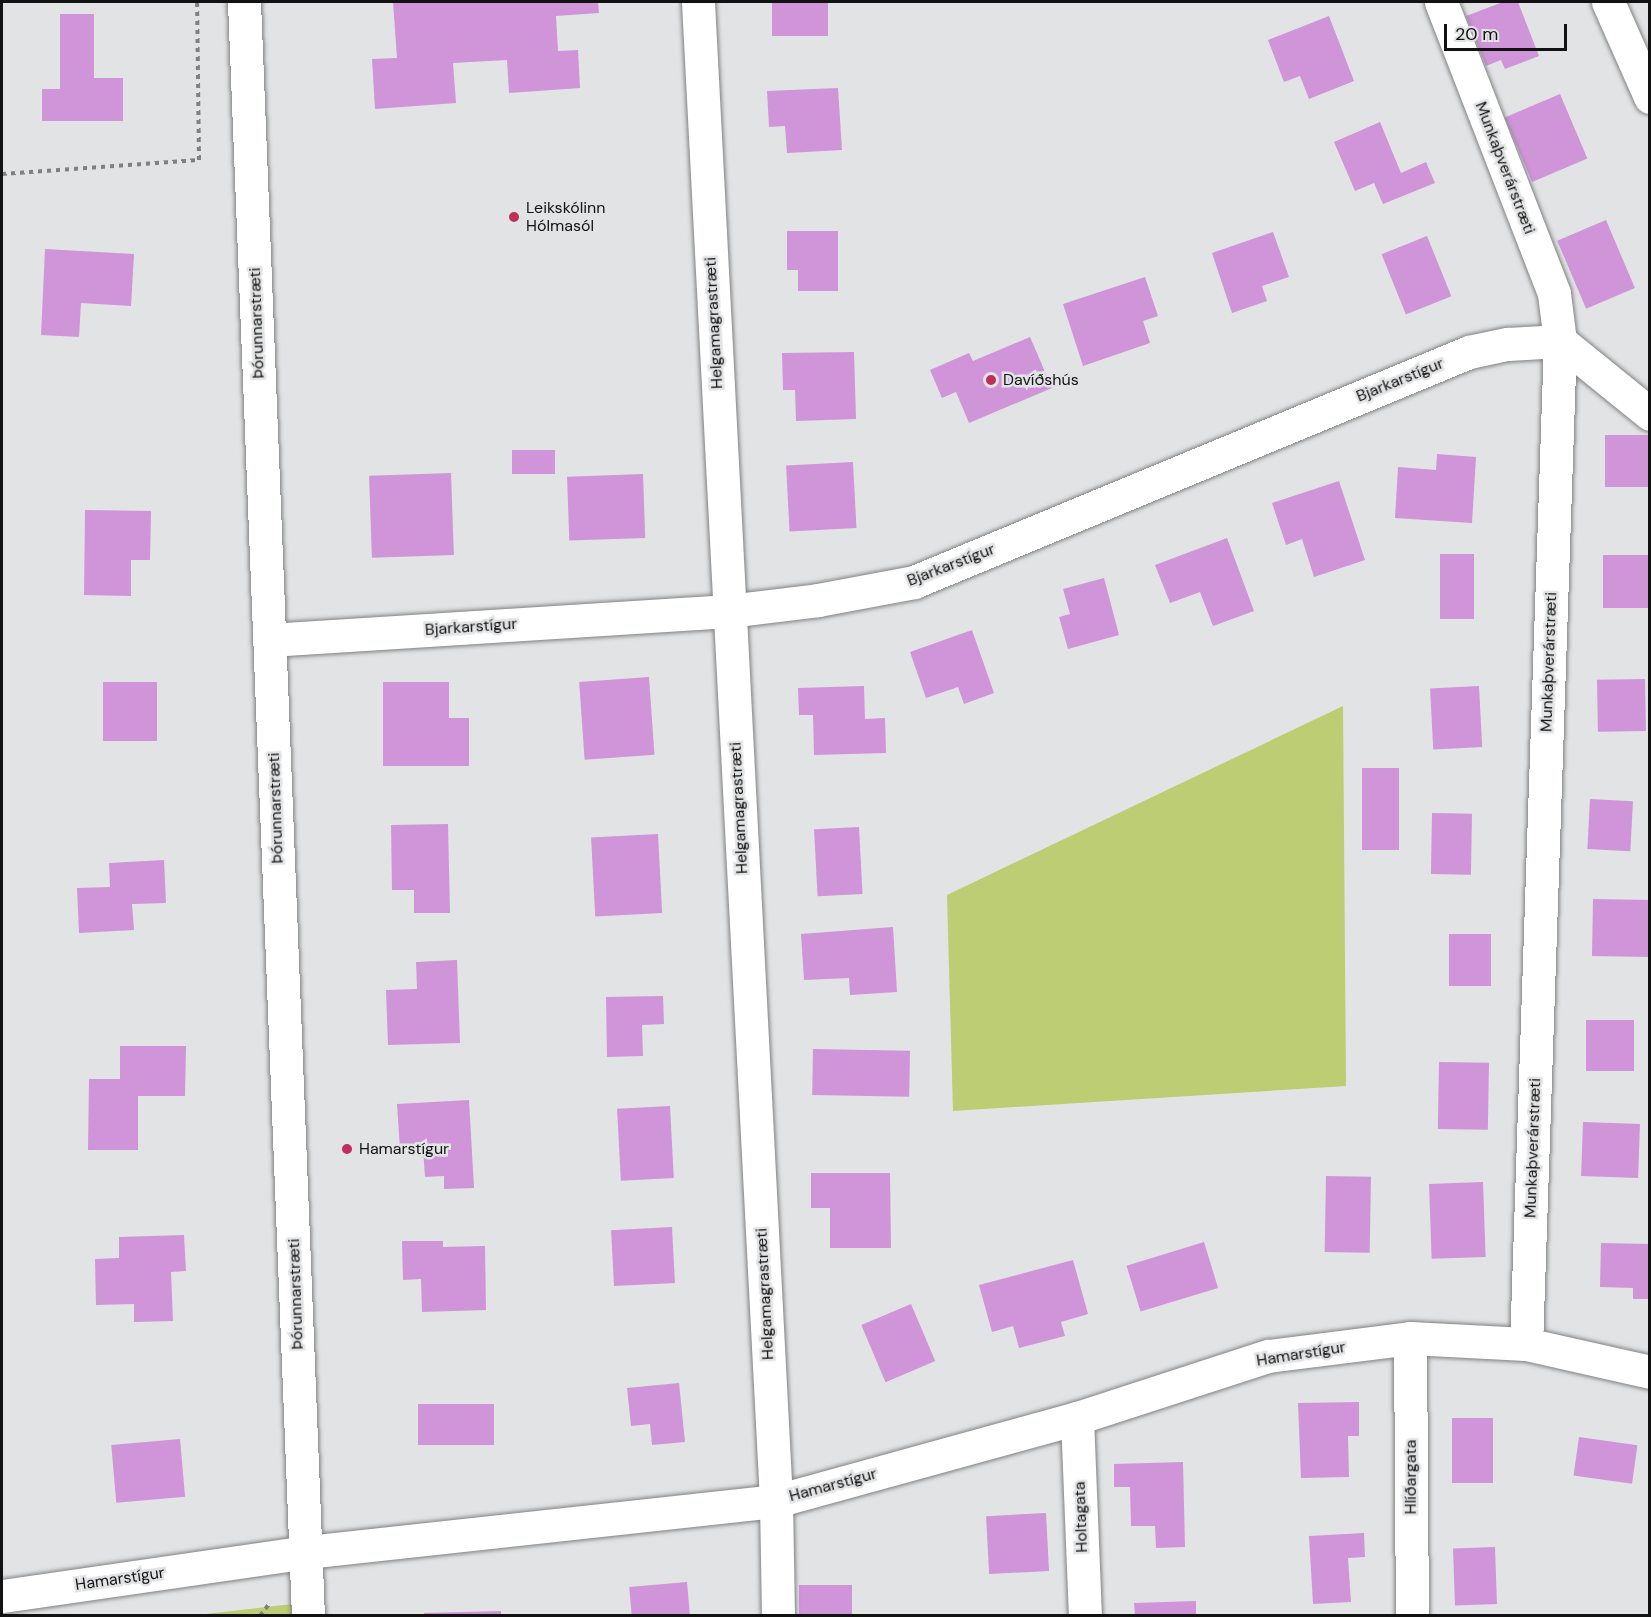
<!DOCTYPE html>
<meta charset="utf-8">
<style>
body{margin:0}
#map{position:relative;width:1651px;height:1617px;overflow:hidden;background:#e2e3e4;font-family:"DM Sans",sans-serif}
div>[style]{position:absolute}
.green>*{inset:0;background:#bccd73}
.building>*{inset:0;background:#d094d9;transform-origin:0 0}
.path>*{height:4px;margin-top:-2px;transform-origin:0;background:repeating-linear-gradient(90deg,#7f8081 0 4.5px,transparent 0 9px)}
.roads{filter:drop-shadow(0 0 2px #818283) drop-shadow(0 0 2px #818283)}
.minor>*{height:33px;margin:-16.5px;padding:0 16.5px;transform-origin:16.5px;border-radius:16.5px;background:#fff}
.dots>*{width:16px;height:16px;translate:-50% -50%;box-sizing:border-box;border:3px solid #e2e3e4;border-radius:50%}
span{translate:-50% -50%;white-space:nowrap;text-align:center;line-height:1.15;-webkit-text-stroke:5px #e2e3e4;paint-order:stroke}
.street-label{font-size:16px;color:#121213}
.poi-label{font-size:16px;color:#121213}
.left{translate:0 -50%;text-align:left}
.frame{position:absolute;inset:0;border:3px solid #121213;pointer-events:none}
.scale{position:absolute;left:1444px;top:24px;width:123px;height:27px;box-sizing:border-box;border:3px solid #121213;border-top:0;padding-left:8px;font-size:18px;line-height:21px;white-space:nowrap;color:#121213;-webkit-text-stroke:4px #e2e3e4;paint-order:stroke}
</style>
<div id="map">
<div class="green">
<div style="clip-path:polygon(1343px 706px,1346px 1086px,953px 1111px,947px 895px)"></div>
<div style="clip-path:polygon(292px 1604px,292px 1615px,197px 1615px)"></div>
</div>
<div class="building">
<div style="clip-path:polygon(393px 2px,598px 2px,599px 13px,556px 16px,558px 51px,578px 50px,580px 88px,509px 93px,507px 60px,453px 63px,456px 103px,375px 109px,372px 59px,397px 58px)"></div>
<div style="left:772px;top:2px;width:56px;height:34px"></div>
<div style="clip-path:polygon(1503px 2px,1518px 2px,1539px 56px,1505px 69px,1501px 60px,1486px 66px,1466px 16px)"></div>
<div style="clip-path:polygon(60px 14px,94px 14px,94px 78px,123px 78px,123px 121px,42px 121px,42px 89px,60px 89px)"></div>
<div style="clip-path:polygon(1329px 16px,1354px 81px,1309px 99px,1300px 76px,1284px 82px,1268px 40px)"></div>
<div style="clip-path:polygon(838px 88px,842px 150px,787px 153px,785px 126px,769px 127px,767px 91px)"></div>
<div style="left:1560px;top:94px;width:70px;height:60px;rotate:67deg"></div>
<div style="clip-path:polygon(1380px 122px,1401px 173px,1426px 162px,1435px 183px,1383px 204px,1374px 183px,1355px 191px,1334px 142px)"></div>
<div style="left:1606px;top:220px;width:74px;height:53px;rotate:67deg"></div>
<div style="clip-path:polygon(787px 231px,838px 231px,838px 291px,798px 291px,798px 270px,787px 270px)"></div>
<div style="clip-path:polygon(1273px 232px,1289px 277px,1262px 286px,1267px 301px,1232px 313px,1212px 253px)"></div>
<div style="left:1427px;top:236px;width:65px;height:49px;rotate:68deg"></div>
<div style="clip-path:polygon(45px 249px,134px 254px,131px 306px,81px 303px,79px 337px,41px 335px)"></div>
<div style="clip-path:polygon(1145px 277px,1158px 316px,1143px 321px,1150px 343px,1083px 366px,1063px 304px)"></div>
<div style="clip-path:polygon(1030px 337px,1052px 388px,969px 423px,956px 392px,942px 398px,930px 370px,969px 353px,973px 361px)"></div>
<div style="clip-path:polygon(854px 352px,856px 419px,796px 421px,795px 390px,783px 390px,782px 353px)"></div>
<div style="left:1605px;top:435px;width:45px;height:52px"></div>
<div style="left:555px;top:450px;width:24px;height:43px;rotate:90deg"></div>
<div style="clip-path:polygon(1437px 454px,1476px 457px,1472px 523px,1395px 518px,1398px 467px,1436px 470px)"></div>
<div style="left:853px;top:462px;width:66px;height:67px;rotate:87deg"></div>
<div style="left:451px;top:473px;width:82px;height:82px;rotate:88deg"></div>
<div style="left:643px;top:474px;width:64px;height:76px;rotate:88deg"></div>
<div style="clip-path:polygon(1339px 481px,1365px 560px,1314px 577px,1302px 539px,1286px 545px,1272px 503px)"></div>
<div style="clip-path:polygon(85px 510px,151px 511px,150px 560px,131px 560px,131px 596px,84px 595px)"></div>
<div style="clip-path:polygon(1227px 538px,1254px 611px,1213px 626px,1200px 592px,1170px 603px,1155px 565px)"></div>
<div style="left:1440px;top:554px;width:34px;height:65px"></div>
<div style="left:1603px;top:555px;width:47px;height:53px"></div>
<div style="clip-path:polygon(1104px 578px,1119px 635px,1068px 649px,1059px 617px,1070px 614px,1063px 589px)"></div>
<div style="clip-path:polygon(972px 630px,994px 693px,964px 704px,958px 687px,926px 698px,910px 652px)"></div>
<div style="left:649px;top:677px;width:78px;height:70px;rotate:86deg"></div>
<div style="left:1645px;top:679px;width:52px;height:48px;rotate:89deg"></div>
<div style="left:103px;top:682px;width:54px;height:59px"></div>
<div style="clip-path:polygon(383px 682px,449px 682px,449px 718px,469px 718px,469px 766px,383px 766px)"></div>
<div style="clip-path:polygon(864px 686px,865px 719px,885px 718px,886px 753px,814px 755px,813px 715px,799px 715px,798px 688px)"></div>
<div style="left:1479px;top:686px;width:61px;height:49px;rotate:87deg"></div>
<div style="left:1362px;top:768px;width:37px;height:82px"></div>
<div style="left:1590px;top:799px;width:43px;height:50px;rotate:3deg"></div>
<div style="left:1432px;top:813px;width:40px;height:61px;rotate:1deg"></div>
<div style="clip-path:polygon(448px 824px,450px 913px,414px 913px,414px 890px,392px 890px,391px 825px)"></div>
<div style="left:859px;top:827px;width:67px;height:45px;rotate:87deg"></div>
<div style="left:658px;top:834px;width:79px;height:67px;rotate:87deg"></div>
<div style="clip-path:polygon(164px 860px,166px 903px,132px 904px,134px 930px,79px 933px,77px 888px,110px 887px,109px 863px)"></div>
<div style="left:1593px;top:899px;width:57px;height:57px;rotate:1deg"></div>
<div style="clip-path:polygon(893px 927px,897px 992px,850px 995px,849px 978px,804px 980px,801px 934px)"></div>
<div style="left:1449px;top:934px;width:42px;height:52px"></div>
<div style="clip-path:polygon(457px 960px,460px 1043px,388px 1045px,386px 990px,417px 989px,416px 962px)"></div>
<div style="clip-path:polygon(663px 996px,664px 1024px,642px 1025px,643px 1056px,607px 1057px,606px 997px)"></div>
<div style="left:1586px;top:1020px;width:48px;height:51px"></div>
<div style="clip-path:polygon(120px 1046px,186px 1046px,185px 1096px,138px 1096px,138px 1150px,88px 1150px,89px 1079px,120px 1079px)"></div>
<div style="left:813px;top:1049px;width:97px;height:46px;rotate:1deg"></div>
<div style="left:1439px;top:1062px;width:50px;height:67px;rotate:1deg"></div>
<div style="clip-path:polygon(469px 1100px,474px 1188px,444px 1189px,444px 1176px,425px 1177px,423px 1148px,400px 1149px,397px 1104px)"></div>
<div style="left:670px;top:1106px;width:72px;height:53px;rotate:87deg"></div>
<div style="left:1583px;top:1122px;width:57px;height:54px;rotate:2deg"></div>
<div style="clip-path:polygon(811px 1173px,890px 1173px,891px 1248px,830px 1248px,830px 1208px,811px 1208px)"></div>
<div style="left:1326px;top:1176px;width:45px;height:76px;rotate:1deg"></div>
<div style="left:1483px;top:1182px;width:75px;height:54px;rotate:88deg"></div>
<div style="left:672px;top:1227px;width:56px;height:61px;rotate:87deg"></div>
<div style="clip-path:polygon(184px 1235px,186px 1271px,171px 1272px,173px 1321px,134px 1322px,134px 1304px,96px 1305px,95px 1259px,119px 1258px,119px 1237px)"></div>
<div style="clip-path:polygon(402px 1241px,443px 1241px,443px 1247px,485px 1246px,486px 1310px,422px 1312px,421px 1279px,403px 1280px)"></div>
<div style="left:1204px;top:1242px;width:48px;height:81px;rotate:73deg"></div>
<div style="clip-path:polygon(1601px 1243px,1650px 1244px,1650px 1299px,1633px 1299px,1633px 1288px,1600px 1287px)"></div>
<div style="clip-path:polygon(1073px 1260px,1088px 1314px,1061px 1322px,1065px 1336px,1019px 1348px,1013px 1326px,992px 1332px,979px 1285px)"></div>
<div style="left:911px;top:1304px;width:62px;height:54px;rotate:67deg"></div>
<div style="clip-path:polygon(679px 1383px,685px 1442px,652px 1445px,650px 1424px,631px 1426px,627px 1388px)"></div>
<div style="clip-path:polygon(1359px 1402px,1359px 1436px,1348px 1436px,1349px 1477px,1301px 1478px,1298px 1403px)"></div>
<div style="left:494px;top:1404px;width:41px;height:76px;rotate:90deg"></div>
<div style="left:1452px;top:1418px;width:41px;height:65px"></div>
<div style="left:1579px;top:1437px;width:59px;height:39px;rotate:8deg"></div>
<div style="left:180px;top:1439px;width:58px;height:69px;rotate:85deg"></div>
<div style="clip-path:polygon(1183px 1462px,1185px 1547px,1156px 1548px,1155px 1526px,1131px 1526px,1130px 1487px,1114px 1487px,1114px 1464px)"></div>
<div style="left:1046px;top:1513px;width:58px;height:60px;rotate:87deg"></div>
<div style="clip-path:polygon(1364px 1533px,1365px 1557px,1348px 1558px,1351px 1602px,1313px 1604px,1309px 1536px)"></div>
<div style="left:1495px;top:1547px;width:57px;height:42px;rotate:88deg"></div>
<div style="left:687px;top:1582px;width:34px;height:58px;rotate:85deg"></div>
<div style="left:852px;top:1585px;width:31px;height:53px;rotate:90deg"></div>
<div style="clip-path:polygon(1196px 1601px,1196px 1616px,1135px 1616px,1134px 1603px)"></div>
<div style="clip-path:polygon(501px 1611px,501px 1616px,424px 1616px,424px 1613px)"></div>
</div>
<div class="path">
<div style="left:2px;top:174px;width:197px;rotate:-4.1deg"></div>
<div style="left:199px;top:160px;width:158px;rotate:-90.7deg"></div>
<div style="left:260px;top:1616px;width:15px;rotate:-53deg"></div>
</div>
<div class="roads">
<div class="minor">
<div style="left:244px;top:2px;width:1615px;rotate:87.73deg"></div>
<div style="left:698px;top:2px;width:1501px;rotate:87.02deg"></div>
<div style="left:776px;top:1501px;width:115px;rotate:89deg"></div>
<div style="left:1441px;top:2px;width:313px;rotate:68.8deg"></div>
<div style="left:1554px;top:294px;width:47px;rotate:82.7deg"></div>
<div style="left:1560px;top:341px;width:1004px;rotate:91.94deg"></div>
<div style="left:1608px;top:2px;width:104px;rotate:66.1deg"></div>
<div style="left:269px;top:640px;width:461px;rotate:-3.6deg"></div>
<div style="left:729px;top:611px;width:90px;rotate:-7deg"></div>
<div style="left:818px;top:600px;width:98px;rotate:-10.6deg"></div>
<div style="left:914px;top:582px;width:601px;rotate:-22.51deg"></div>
<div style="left:1469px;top:352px;width:40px;rotate:-12deg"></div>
<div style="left:1508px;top:344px;width:52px;rotate:-3.3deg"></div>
<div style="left:1560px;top:341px;width:116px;rotate:39deg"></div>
<div style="left:1410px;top:1338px;width:278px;rotate:89.6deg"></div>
<div style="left:1077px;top:1418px;width:198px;rotate:87.7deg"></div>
<div style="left:2px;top:1596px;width:307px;rotate:-8.2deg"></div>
<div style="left:306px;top:1552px;width:473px;rotate:-6.2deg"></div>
<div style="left:776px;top:1501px;width:312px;rotate:-15.4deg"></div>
<div style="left:1077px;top:1418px;width:201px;rotate:-18deg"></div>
<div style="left:1268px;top:1356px;width:143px;rotate:-7.2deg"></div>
<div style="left:1410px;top:1338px;width:116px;rotate:3deg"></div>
<div style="left:1526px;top:1344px;width:127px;rotate:12.7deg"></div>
</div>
</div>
<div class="dots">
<div style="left:514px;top:217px;background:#be2f59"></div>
<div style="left:991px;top:380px;background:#be2f59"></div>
<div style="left:347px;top:1149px;background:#be2f59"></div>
</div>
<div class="street-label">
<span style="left:1505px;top:168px;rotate:69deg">Munkaþverárstræti</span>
<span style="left:257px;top:323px;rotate:-92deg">Þórunnarstræti</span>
<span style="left:714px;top:323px;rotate:-93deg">Helgamagrastræti</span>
<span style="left:1400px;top:380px;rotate:-22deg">Bjarkarstígur</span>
<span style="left:951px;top:565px;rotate:-21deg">Bjarkarstígur</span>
<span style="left:471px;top:627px;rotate:-4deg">Bjarkarstígur</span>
<span style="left:1549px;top:662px;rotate:-88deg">Munkaþverárstræti</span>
<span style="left:276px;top:808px;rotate:-92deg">Þórunnarstræti</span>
<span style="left:739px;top:808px;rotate:-93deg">Helgamagrastræti</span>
<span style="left:1533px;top:1148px;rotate:-88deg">Munkaþverárstræti</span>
<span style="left:296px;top:1294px;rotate:-92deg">Þórunnarstræti</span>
<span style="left:765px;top:1294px;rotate:-93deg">Helgamagrastræti</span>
<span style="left:1301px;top:1354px;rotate:-9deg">Hamarstígur</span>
<span style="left:1411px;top:1477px;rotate:-90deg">Hlíðargata</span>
<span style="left:833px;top:1485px;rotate:-15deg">Hamarstígur</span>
<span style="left:1081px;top:1517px;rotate:-92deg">Holtagata</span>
<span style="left:120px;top:1579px;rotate:-8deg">Hamarstígur</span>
</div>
<div class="poi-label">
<span class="left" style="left:526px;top:217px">Leikskólinn<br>Hólmasól</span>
<span class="left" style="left:1003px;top:380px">Davíðshús</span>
<span class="left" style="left:359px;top:1149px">Hamarstígur</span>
</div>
<div class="frame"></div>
<div class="scale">20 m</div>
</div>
